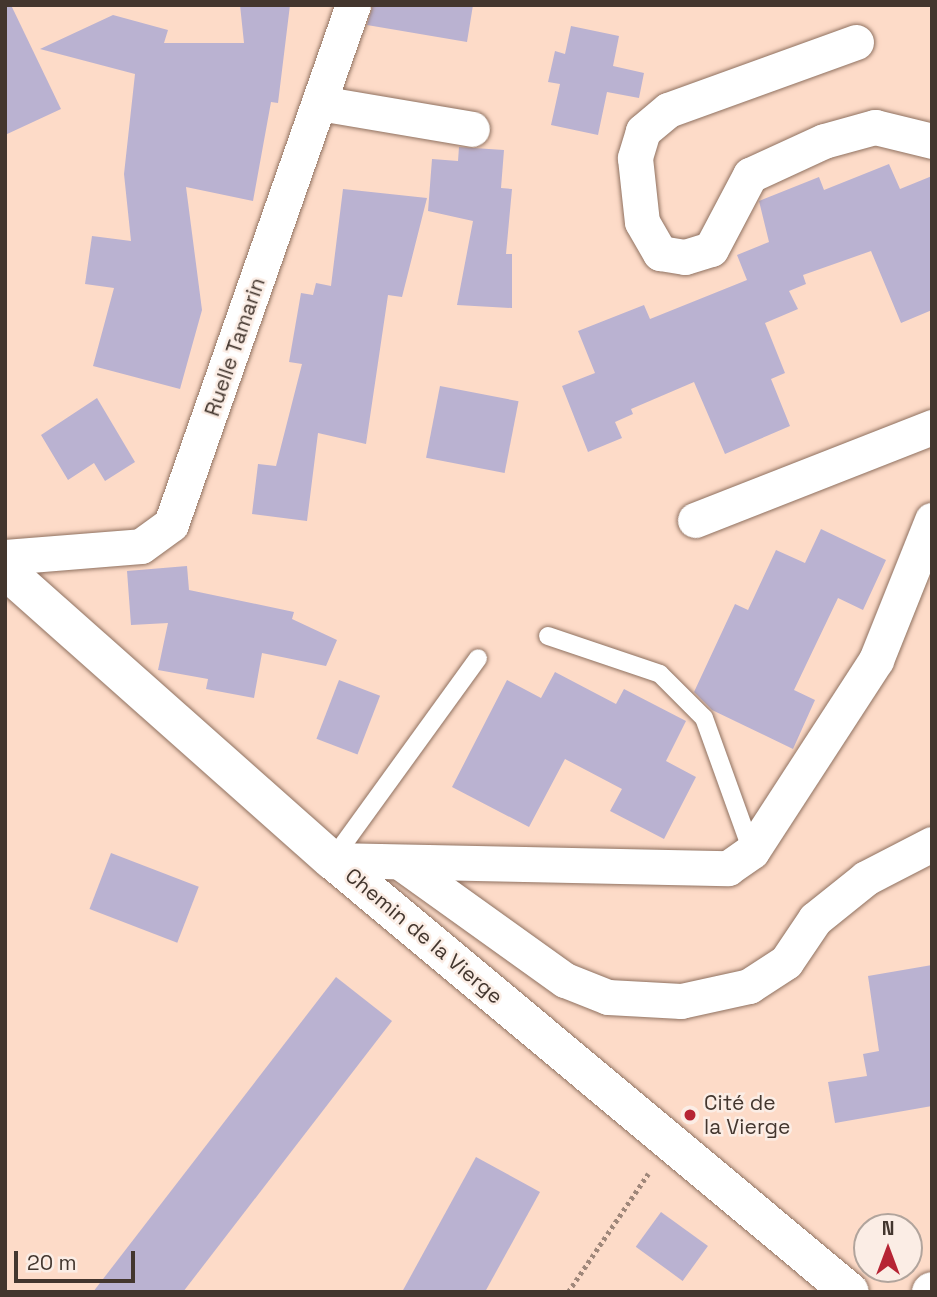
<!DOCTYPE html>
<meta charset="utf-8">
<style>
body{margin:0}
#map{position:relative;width:937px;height:1297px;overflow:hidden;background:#fddbc8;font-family:"Space Grotesk",sans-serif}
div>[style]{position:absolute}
.building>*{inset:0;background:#bab2d1;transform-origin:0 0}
.path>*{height:4.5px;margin-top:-2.25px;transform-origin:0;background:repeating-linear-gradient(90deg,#9f877a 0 3.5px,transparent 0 7px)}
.roads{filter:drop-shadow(0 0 2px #8f7160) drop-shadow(0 0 2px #8f7160)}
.lane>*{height:18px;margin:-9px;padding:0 9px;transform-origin:9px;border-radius:9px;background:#fff}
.street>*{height:35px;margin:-17.5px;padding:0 17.5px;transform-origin:17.5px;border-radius:17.5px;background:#fff}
.secondary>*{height:38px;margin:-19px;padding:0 19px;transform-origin:19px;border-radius:19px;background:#fff}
.dots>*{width:19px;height:19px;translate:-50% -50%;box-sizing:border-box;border:4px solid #fbede5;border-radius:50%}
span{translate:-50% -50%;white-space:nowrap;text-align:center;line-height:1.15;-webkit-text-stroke:5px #fbede5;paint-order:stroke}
.street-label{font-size:21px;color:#43362e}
.poi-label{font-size:21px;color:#43362e}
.left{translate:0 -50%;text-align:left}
.frame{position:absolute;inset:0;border:7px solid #43362e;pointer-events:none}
.north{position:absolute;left:853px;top:1213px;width:70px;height:70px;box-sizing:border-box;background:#fbede5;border:2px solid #b1a49c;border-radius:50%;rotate:0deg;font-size:19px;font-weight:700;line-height:28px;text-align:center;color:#43362e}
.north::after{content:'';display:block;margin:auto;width:24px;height:32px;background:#b62434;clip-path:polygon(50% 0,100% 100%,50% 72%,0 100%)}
.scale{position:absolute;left:14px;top:1251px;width:121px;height:32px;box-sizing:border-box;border:4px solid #43362e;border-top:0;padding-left:9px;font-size:21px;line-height:24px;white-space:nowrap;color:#43362e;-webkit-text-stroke:5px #fbede5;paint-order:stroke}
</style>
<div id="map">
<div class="building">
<div style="clip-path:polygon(5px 5px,11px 5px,61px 109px,5px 135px)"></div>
<div style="clip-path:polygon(240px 5px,290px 5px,278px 103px,271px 102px,253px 201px,186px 187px,202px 310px,180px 389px,93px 366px,114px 288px,85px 284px,92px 236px,131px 241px,124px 174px,135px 74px,40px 49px,113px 15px,168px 30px,164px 43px,244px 43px)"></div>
<div style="clip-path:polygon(373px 5px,473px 5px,467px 42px,367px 25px)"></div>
<div style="clip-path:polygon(571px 26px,619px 36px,613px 66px,644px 73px,639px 98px,607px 92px,598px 135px,551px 125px,560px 84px,548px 82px,555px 51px,565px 54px)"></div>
<div style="clip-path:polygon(459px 147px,504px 150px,501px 188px,512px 189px,506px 254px,512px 254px,512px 308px,457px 305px,473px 221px,428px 211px,432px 159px,458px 161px)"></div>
<div style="clip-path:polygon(889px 164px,900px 189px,932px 176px,932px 310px,901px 323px,871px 251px,803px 275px,806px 284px,789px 291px,798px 309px,765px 323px,785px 373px,771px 379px,790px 426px,725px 454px,694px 382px,631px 409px,633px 414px,615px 422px,622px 438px,588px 452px,562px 386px,595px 373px,578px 331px,644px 305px,650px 319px,747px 280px,737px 255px,769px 242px,759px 201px,819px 177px,824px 190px)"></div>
<div style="clip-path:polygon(343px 189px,427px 198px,402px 297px,388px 295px,366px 444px,318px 433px,307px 521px,252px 514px,258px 464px,276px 466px,302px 364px,289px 362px,301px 293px,313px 295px,316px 283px,331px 286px)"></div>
<div style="left:440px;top:386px;width:80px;height:73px;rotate:11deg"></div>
<div style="clip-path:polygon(97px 398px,135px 462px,105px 481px,94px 463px,68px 480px,41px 435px)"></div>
<div style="clip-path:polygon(821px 529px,886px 560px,863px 610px,838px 598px,794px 690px,815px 700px,793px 749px,712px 710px,694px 692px,735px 604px,748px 610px,776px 550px,805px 563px)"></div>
<div style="clip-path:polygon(187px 566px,189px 590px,294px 612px,292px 619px,337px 640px,326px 666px,262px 653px,254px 698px,206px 689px,208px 679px,158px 670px,168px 623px,131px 625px,127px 571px)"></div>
<div style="clip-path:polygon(555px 672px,616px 704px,624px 689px,686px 721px,666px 761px,696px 777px,664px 839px,610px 811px,622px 789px,565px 759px,529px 827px,452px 787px,507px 680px,541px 698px)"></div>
<div style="left:339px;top:680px;width:44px;height:63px;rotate:21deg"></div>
<div style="left:111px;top:853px;width:94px;height:60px;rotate:21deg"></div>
<div style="clip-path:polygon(932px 965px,932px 1106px,835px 1123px,828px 1082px,867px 1076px,863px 1054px,879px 1051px,868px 976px)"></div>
<div style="clip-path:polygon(336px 977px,392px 1021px,183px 1292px,93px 1292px)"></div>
<div style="clip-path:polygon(476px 1157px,540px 1192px,485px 1292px,402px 1292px)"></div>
<div style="left:661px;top:1212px;width:58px;height:43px;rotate:36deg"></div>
</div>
<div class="path">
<div style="left:568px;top:1292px;width:143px;rotate:-55.9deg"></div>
</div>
<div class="roads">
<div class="lane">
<div style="left:548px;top:636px;width:118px;rotate:18.7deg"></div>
<div style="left:660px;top:674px;width:62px;rotate:45deg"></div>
<div style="left:704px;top:718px;width:141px;rotate:70.2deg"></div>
<div style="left:332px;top:860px;width:249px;rotate:-54.1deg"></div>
</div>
<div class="street">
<div style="left:856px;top:42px;width:200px;rotate:160.1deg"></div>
<div style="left:668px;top:110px;width:33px;rotate:140deg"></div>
<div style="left:643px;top:131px;width:28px;rotate:107deg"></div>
<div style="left:635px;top:158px;width:64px;rotate:83.8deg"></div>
<div style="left:642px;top:222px;width:36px;rotate:60deg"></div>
<div style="left:660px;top:253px;width:25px;rotate:9deg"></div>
<div style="left:685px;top:257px;width:27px;rotate:-17deg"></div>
<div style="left:711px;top:249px;width:84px;rotate:-62.2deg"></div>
<div style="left:750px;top:175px;width:81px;rotate:-24.7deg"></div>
<div style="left:824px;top:141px;width:53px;rotate:-15.4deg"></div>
<div style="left:875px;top:127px;width:59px;rotate:13.8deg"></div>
<div style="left:319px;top:103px;width:155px;rotate:9.6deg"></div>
<div style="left:695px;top:520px;width:255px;rotate:-21.4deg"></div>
<div style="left:5px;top:557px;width:136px;rotate:-4.6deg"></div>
<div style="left:141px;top:546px;width:37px;rotate:-36deg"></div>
<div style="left:171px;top:524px;width:550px;rotate:-70.68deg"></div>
<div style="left:332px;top:860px;width:396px;rotate:1.2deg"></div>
<div style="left:728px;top:868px;width:29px;rotate:-35deg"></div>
<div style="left:752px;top:851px;width:228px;rotate:-57deg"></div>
<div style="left:876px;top:660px;width:151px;rotate:-68.2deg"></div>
<div style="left:400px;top:862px;width:203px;rotate:35.6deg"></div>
<div style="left:565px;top:980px;width:46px;rotate:21.6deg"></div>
<div style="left:608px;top:997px;width:73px;rotate:3.1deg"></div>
<div style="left:681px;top:1001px;width:70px;rotate:-12.4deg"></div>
<div style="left:749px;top:986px;width:44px;rotate:-33deg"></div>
<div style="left:786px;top:962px;width:52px;rotate:-56deg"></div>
<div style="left:815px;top:919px;width:65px;rotate:-38.8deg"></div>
<div style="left:866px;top:878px;width:74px;rotate:-27.3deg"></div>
</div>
<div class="secondary">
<div style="left:5px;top:570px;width:437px;rotate:41.6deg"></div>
<div style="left:332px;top:860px;width:674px;rotate:39.83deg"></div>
<div style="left:931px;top:1292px;width:1px;rotate:-45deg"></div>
</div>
</div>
<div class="dots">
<div style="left:690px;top:1115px;background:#b62434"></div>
</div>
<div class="street-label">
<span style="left:235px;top:347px;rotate:-71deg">Ruelle Tamarin</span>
<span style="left:424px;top:936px;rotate:40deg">Chemin de la Vierge</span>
</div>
<div class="poi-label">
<span class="left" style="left:704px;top:1115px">Cité de<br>la Vierge</span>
</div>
<div class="frame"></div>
<div class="north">N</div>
<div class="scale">20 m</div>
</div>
